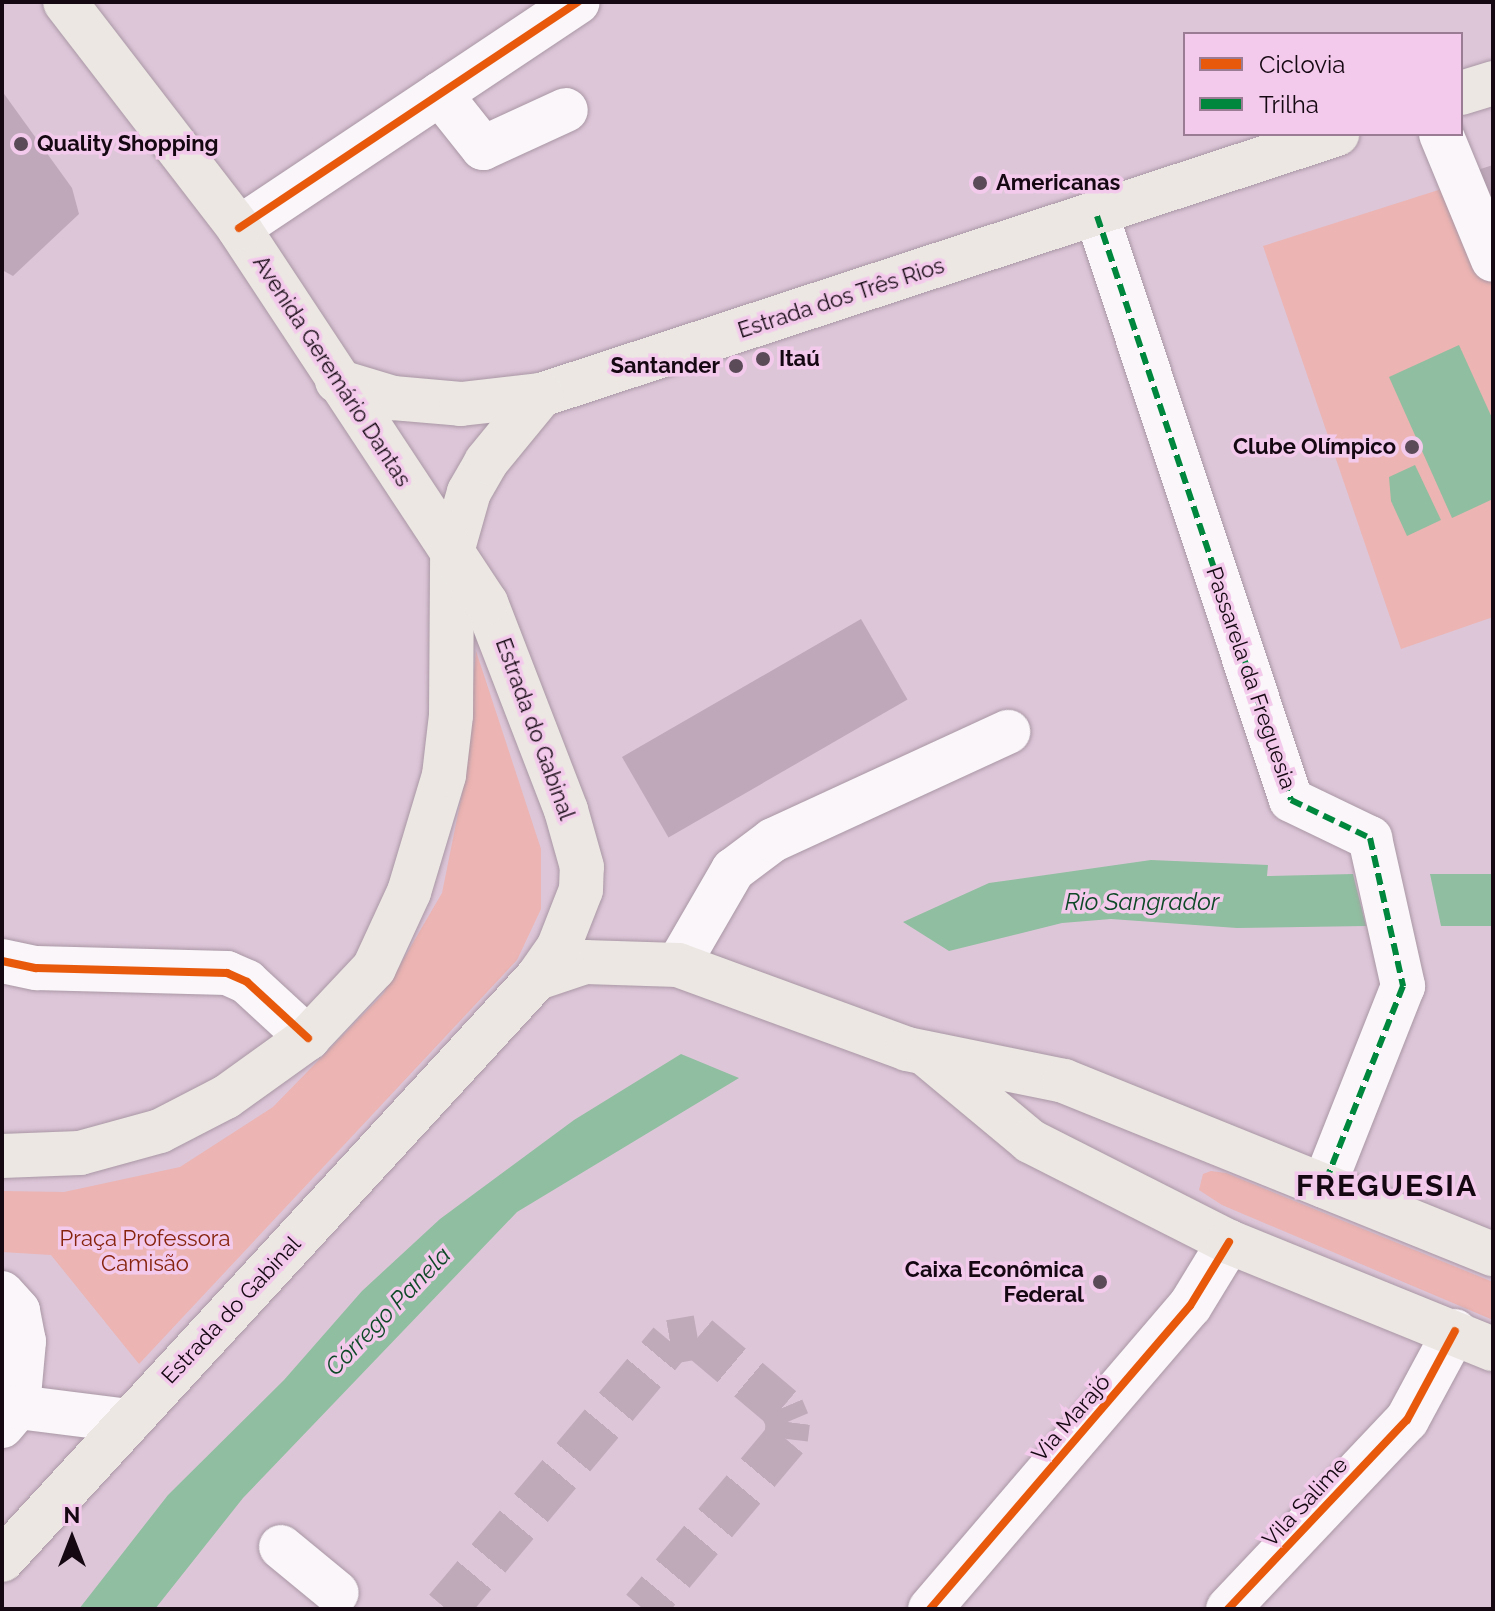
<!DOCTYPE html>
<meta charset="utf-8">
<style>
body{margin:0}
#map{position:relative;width:1495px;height:1611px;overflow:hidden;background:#ddc6d8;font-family:Raleway,sans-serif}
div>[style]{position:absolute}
.green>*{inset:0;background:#ecb4b2}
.water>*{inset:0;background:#90bea0}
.building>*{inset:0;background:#bfa8ba;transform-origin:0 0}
.minor-tunnel>*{height:44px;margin-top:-22px;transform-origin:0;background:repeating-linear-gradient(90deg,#bfaaba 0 44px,transparent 0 66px)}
.roads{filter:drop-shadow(0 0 2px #a997a5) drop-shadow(0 0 2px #a997a5)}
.minor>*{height:44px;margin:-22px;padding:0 22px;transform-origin:22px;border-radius:22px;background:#faf6f9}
.major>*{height:44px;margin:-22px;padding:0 22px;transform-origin:22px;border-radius:22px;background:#ece7e3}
.quiet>*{height:6px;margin-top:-3px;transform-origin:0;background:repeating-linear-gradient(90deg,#00873e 0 12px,transparent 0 18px)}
.cycleway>*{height:8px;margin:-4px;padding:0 4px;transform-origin:4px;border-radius:4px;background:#e8590c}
.dots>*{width:22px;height:22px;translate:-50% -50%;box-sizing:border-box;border:4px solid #f3caeb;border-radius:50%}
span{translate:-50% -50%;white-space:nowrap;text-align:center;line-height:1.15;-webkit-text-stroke:7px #f3caeb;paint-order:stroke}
.poi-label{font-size:22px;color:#150813;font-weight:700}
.left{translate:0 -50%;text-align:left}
.right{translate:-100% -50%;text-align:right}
.street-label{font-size:22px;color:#150813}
.park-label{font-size:22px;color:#86230d}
.water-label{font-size:24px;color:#0d4927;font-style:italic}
.district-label{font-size:30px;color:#150813;font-weight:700;letter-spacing:2px}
.frame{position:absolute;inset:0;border:4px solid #150813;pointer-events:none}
.legend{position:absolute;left:1183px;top:32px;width:280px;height:104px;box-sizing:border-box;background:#f3caeb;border:2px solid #9a7c95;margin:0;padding:10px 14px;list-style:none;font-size:24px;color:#150813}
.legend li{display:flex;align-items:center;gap:16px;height:40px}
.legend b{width:40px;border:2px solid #9a7c95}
.north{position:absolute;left:32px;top:1499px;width:80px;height:80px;-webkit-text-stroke:6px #f3caeb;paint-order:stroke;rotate:0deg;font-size:22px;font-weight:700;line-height:32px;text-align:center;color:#150813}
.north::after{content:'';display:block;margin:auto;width:28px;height:36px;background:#150813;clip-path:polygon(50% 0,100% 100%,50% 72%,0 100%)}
</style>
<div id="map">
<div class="green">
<div style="clip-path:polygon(1451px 186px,1493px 277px,1493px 617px,1401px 649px,1263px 246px)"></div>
<div style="clip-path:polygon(476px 651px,541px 849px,541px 909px,517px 960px,139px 1364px,51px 1255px,2px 1252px,2px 1191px,64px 1192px,180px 1167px,273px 1107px,383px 994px,442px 893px,464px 784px)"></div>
<div style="clip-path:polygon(1211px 1171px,1226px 1173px,1493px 1282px,1493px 1320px,1222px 1205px,1199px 1190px,1203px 1174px)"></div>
</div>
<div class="water">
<div style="clip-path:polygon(1459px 345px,1493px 420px,1493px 499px,1452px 518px,1389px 377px)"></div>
<div style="clip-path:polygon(1415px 465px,1441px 520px,1407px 536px,1391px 501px,1389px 477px)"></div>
<div style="clip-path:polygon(1151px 860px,1268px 865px,1267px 876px,1353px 874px,1366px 926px,1237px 928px,1111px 919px,1062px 923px,949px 951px,903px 922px,989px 883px)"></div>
<div style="clip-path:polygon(1430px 874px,1493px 874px,1493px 926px,1441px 926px)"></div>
<div style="clip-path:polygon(681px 1054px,739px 1078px,517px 1212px,243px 1498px,155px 1609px,79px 1609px,168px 1495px,284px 1380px,362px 1291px,440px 1219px,574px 1120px)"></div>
</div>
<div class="building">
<div style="clip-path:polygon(2px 91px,72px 188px,79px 214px,13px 276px,2px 270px)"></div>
<div style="clip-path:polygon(1493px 165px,1493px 247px,1462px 175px)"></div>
<div style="left:861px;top:619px;width:93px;height:276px;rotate:60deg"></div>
</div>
<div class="minor-tunnel">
<div style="left:446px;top:1609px;width:349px;rotate:-50deg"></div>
<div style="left:670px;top:1342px;width:28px;rotate:-10deg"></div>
<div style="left:698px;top:1337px;width:110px;rotate:40.2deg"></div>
<div style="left:782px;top:1408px;width:15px;rotate:67deg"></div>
<div style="left:788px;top:1422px;width:17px;rotate:97deg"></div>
<div style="left:786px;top:1439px;width:222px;rotate:130.1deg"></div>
</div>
<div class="roads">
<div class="minor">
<div style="left:440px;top:94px;width:69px;rotate:51.5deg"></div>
<div style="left:483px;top:148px;width:91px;rotate:-24.6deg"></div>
<div style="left:1441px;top:134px;width:136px;rotate:67.6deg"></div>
<div style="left:1097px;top:216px;width:615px;rotate:71.62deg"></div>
<div style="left:1291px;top:800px;width:88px;rotate:25.7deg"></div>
<div style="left:1370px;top:838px;width:152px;rotate:77.4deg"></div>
<div style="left:1403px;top:986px;width:215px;rotate:111.6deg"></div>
<div style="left:239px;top:228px;width:407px;rotate:-33.7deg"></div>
<div style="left:2px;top:961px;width:35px;rotate:12deg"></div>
<div style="left:36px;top:968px;width:191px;rotate:1.5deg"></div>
<div style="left:227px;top:973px;width:22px;rotate:24deg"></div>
<div style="left:247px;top:982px;width:83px;rotate:42.6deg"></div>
<div style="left:678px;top:965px;width:110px;rotate:-59.9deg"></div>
<div style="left:733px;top:870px;width:50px;rotate:-36.9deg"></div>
<div style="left:773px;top:840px;width:259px;rotate:-24.7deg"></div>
<div style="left:2px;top:1293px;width:24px;rotate:48deg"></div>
<div style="left:18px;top:1311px;width:31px;rotate:79deg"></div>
<div style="left:24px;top:1341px;width:66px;rotate:95.2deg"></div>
<div style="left:18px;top:1407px;width:25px;rotate:130deg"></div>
<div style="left:18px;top:1407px;width:112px;rotate:7.2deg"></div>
<div style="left:281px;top:1547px;width:72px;rotate:39.4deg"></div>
<div style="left:930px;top:1609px;width:399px;rotate:-49.4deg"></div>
<div style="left:1190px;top:1306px;width:75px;rotate:-58.6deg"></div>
<div style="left:1228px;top:1609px;width:260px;rotate:-46.6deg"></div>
<div style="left:1407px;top:1420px;width:101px;rotate:-61.7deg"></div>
</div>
<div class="major">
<div style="left:1461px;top:93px;width:34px;rotate:-17deg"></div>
<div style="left:337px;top:381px;width:59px;rotate:16.9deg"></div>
<div style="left:393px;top:398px;width:68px;rotate:5deg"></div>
<div style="left:461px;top:404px;width:81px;rotate:-6.4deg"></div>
<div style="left:541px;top:395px;width:838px;rotate:-18.15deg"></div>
<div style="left:537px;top:978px;width:51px;rotate:-18.4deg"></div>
<div style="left:585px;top:962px;width:93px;rotate:1.8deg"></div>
<div style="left:678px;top:965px;width:244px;rotate:20.1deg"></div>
<div style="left:907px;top:1049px;width:160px;rotate:11.5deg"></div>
<div style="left:1064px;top:1081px;width:463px;rotate:22deg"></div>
<div style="left:928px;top:1056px;width:133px;rotate:39.8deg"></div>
<div style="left:1030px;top:1141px;width:223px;rotate:26.9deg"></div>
<div style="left:1229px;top:1242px;width:285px;rotate:22.1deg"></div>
<div style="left:2px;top:1156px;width:78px;rotate:-2.2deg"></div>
<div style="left:80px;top:1153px;width:83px;rotate:-15.4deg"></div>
<div style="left:160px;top:1131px;width:74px;rotate:-27.3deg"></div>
<div style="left:226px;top:1097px;width:101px;rotate:-35.7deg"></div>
<div style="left:308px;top:1038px;width:96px;rotate:-46.7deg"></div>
<div style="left:374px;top:968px;width:84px;rotate:-65.3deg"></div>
<div style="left:409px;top:892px;width:122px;rotate:-73.3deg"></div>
<div style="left:444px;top:775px;width:60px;rotate:-83.3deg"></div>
<div style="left:451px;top:715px;width:163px;rotate:-89.6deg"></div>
<div style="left:452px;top:552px;width:62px;rotate:-74.2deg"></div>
<div style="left:469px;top:492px;width:34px;rotate:-60deg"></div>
<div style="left:486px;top:462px;width:87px;rotate:-50.6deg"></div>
<div style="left:2px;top:1560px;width:791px;rotate:-47.41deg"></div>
<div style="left:537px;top:978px;width:39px;rotate:-55deg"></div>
<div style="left:559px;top:946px;width:60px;rotate:-68.6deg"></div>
<div style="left:581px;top:890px;width:23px;rotate:-88deg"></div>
<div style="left:582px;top:867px;width:59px;rotate:-105.7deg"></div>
<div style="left:566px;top:810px;width:222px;rotate:-111.1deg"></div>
<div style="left:486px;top:603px;width:449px;rotate:-123.4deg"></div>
<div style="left:239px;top:228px;width:285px;rotate:-127.6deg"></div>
</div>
</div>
<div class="quiet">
<div style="left:1097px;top:216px;width:615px;rotate:71.62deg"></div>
<div style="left:1291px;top:800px;width:88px;rotate:25.7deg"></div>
<div style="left:1370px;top:838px;width:152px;rotate:77.4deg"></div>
<div style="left:1403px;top:986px;width:215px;rotate:111.6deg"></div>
</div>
<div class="cycleway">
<div style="left:239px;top:228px;width:407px;rotate:-33.7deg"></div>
<div style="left:2px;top:961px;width:35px;rotate:12deg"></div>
<div style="left:36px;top:968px;width:191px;rotate:1.5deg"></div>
<div style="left:227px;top:973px;width:22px;rotate:24deg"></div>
<div style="left:247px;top:982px;width:83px;rotate:42.6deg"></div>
<div style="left:930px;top:1609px;width:399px;rotate:-49.4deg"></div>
<div style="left:1190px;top:1306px;width:75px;rotate:-58.6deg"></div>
<div style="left:1228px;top:1609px;width:260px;rotate:-46.6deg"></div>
<div style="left:1407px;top:1420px;width:101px;rotate:-61.7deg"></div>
</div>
<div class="dots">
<div style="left:21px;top:144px;background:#5b4a58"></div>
<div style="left:980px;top:183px;background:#5b4a58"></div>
<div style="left:763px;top:359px;background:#5b4a58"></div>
<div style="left:736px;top:366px;background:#5b4a58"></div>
<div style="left:1412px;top:447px;background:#5b4a58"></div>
<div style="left:1100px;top:1282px;background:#5b4a58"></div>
</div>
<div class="poi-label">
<span class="left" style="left:37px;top:144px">Quality Shopping</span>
<span class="left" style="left:996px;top:183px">Americanas</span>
<span class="left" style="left:779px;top:359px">Itaú</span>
<span class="right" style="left:720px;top:366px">Santander</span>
<span class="right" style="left:1396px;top:447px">Clube Olímpico</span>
<span class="right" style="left:1084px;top:1282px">Caixa Econômica<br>Federal</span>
</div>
<div class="street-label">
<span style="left:841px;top:298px;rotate:-18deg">Estrada dos Três Rios</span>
<span style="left:332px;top:371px;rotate:57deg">Avenida Geremário Dantas</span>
<span style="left:1251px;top:678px;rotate:71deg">Passarela da Freguesia</span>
<span style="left:535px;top:729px;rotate:70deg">Estrada do Gabinal</span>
<span style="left:231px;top:1310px;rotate:-47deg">Estrada do Gabinal</span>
<span style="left:1071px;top:1418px;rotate:-49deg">Via Marajó</span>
<span style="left:1305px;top:1502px;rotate:-47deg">Vila Salime</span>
</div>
<div class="park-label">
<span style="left:145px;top:1251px">Praça Professora<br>Camisão</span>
</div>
<div class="water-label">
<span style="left:1142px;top:902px">Rio Sangrador</span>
<span style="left:388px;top:1311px;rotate:-46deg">Córrego Panela</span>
</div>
<div class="district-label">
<span style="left:1387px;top:1186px">FREGUESIA</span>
</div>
<div class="frame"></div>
<ul class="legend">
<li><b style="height:10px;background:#e8590c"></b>Ciclovia</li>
<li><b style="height:10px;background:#00873e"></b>Trilha</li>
</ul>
<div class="north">N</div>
</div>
